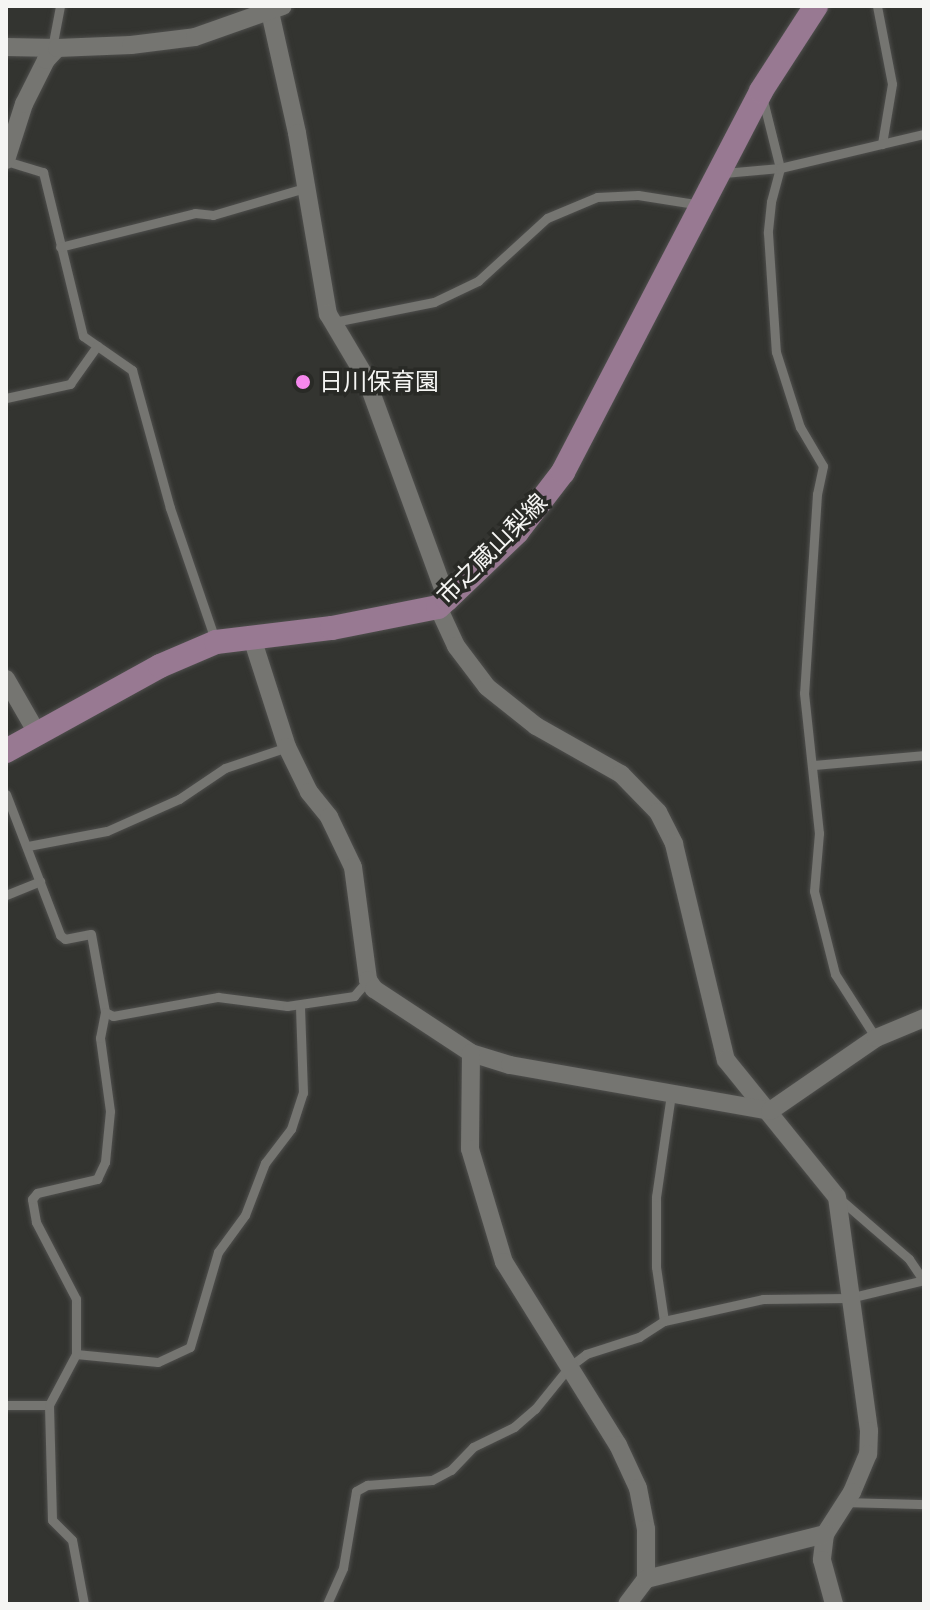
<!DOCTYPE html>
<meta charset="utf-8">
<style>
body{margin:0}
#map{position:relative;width:930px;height:1610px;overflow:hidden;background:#333430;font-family:Quicksand,"Noto Sans JP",sans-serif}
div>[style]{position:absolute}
.roads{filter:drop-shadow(0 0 2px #4f4f4d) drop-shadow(0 0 2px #4f4f4d)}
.lane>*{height:9px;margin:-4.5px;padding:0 4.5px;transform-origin:4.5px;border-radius:4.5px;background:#757571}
.street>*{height:18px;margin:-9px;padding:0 9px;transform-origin:9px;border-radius:9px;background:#757571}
.secondary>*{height:24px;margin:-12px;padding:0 12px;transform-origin:12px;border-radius:12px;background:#987992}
.dots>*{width:22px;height:22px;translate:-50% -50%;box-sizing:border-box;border:4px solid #292a26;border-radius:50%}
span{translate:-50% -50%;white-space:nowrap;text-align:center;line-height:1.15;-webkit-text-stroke:7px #292a26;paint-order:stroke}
.poi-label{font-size:24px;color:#f5f5f3}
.left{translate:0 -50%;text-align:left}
.street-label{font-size:24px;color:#f5f5f3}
.frame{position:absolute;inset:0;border:8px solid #f5f5f3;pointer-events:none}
</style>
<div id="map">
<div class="roads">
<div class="lane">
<div style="left:877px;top:6px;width:79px;rotate:79.1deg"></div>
<div style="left:892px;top:84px;width:61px;rotate:99.5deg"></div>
<div style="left:52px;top:48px;width:43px;rotate:-79.2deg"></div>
<div style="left:763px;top:100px;width:70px;rotate:76deg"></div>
<div style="left:780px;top:168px;width:35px;rotate:105deg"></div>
<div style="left:771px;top:202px;width:31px;rotate:96deg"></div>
<div style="left:768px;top:233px;width:119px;rotate:86.2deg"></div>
<div style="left:776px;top:352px;width:79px;rotate:72.3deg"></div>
<div style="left:800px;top:427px;width:45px;rotate:59.5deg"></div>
<div style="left:823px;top:466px;width:29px;rotate:102deg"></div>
<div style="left:817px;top:494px;width:199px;rotate:93.7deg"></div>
<div style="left:804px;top:693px;width:141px;rotate:83.9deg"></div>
<div style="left:819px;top:833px;width:58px;rotate:94.9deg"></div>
<div style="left:814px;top:891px;width:86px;rotate:75.8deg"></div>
<div style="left:835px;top:974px;width:76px;rotate:57.4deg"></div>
<div style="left:6px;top:161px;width:39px;rotate:17deg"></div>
<div style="left:43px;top:172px;width:169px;rotate:76.3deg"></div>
<div style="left:83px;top:336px;width:60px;rotate:34.8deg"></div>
<div style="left:132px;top:370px;width:143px;rotate:74.6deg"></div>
<div style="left:170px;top:508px;width:142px;rotate:71.1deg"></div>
<div style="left:724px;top:173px;width:56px;rotate:-5.1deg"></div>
<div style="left:780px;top:168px;width:148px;rotate:-13.3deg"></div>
<div style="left:60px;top:247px;width:139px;rotate:-14.1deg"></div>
<div style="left:195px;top:213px;width:18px;rotate:6deg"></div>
<div style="left:213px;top:215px;width:96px;rotate:-16.4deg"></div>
<div style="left:334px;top:322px;width:102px;rotate:-11.3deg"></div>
<div style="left:434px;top:302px;width:49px;rotate:-25.5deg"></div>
<div style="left:478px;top:281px;width:93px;rotate:-42.4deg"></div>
<div style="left:547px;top:218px;width:54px;rotate:-22.8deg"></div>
<div style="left:597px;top:197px;width:41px;rotate:-2.8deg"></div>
<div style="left:638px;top:195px;width:64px;rotate:9deg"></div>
<div style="left:6px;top:398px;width:66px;rotate:-12.3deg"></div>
<div style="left:70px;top:384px;width:47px;rotate:-54.6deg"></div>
<div style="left:813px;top:765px;width:111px;rotate:-5.1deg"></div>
<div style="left:6px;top:794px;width:151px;rotate:69deg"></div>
<div style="left:60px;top:935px;width:6px;rotate:39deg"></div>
<div style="left:65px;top:939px;width:26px;rotate:-11deg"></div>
<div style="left:91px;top:934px;width:79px;rotate:79.8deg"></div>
<div style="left:105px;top:1012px;width:9px;rotate:27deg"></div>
<div style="left:113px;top:1016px;width:107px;rotate:-10.3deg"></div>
<div style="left:218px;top:997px;width:70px;rotate:7.4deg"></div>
<div style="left:287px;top:1006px;width:68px;rotate:-8.5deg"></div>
<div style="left:354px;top:996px;width:21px;rotate:-49deg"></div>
<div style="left:28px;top:846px;width:80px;rotate:-10.8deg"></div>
<div style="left:107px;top:831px;width:79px;rotate:-24deg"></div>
<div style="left:179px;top:799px;width:55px;rotate:-34deg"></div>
<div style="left:225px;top:768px;width:65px;rotate:-18.7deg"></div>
<div style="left:6px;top:895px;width:37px;rotate:-22deg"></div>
<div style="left:841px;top:1200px;width:90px;rotate:40.9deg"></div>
<div style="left:909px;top:1259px;width:27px;rotate:56deg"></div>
<div style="left:664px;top:1321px;width:55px;rotate:-98.4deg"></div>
<div style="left:656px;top:1267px;width:70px;rotate:-90deg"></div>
<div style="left:656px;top:1197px;width:104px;rotate:-81.7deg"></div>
<div style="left:76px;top:1354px;width:82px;rotate:5.6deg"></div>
<div style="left:158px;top:1362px;width:35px;rotate:-25deg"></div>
<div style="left:190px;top:1347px;width:99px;rotate:-73.6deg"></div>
<div style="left:218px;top:1252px;width:46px;rotate:-53.9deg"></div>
<div style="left:245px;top:1215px;width:56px;rotate:-69deg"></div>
<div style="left:265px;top:1163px;width:43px;rotate:-52.6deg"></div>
<div style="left:291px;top:1129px;width:38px;rotate:-72deg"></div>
<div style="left:303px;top:1093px;width:88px;rotate:-92deg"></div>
<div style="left:6px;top:1405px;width:43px"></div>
<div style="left:847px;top:1502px;width:77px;rotate:1.5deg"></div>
<div style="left:84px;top:1604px;width:65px;rotate:-100.6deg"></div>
<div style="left:72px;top:1540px;width:28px;rotate:-135deg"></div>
<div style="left:52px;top:1520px;width:115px;rotate:-91.5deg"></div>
<div style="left:49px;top:1405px;width:58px;rotate:-62.1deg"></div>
<div style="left:76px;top:1354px;width:55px;rotate:-90deg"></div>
<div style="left:76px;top:1299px;width:87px;rotate:-117.5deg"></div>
<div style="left:36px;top:1222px;width:23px;rotate:-100deg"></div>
<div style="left:32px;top:1199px;width:8px;rotate:-50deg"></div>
<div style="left:37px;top:1193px;width:62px;rotate:-13.1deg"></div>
<div style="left:97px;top:1179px;width:19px;rotate:-65deg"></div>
<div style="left:105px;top:1162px;width:51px;rotate:-84.4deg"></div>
<div style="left:110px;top:1111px;width:74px;rotate:-97.8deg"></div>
<div style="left:100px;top:1038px;width:26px;rotate:-79deg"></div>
<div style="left:327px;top:1604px;width:39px;rotate:-66deg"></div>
<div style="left:343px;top:1568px;width:78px;rotate:-80.4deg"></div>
<div style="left:356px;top:1491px;width:13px;rotate:-29deg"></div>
<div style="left:367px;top:1485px;width:65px;rotate:-4.4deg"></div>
<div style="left:432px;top:1480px;width:21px;rotate:-28deg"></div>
<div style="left:451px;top:1470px;width:32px;rotate:-46deg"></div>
<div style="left:473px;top:1447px;width:46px;rotate:-26deg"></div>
<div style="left:514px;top:1427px;width:28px;rotate:-41deg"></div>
<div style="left:535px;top:1409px;width:54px;rotate:-51deg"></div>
<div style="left:569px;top:1367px;width:21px;rotate:-37deg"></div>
<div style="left:586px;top:1354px;width:56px;rotate:-17.8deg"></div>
<div style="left:639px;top:1337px;width:30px;rotate:-33deg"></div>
<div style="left:664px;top:1321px;width:101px;rotate:-12.5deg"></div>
<div style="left:763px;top:1299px;width:86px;rotate:-0.7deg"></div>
<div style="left:849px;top:1298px;width:77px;rotate:-13.5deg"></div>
</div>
<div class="street">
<div style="left:270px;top:12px;width:124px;rotate:77.4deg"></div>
<div style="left:297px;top:133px;width:184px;rotate:80.3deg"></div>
<div style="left:328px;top:314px;width:74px;rotate:59.3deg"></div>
<div style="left:366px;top:378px;width:235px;rotate:69.9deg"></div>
<div style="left:6px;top:47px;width:51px;rotate:1.1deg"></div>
<div style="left:6px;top:160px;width:59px;rotate:-72.2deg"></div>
<div style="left:24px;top:104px;width:49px;rotate:-63.4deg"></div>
<div style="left:46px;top:60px;width:16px;rotate:-47deg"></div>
<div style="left:57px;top:48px;width:74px;rotate:-2.3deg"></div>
<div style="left:131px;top:45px;width:64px;rotate:-7.1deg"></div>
<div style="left:195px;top:37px;width:93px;rotate:-19.4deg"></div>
<div style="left:438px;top:607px;width:43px;rotate:65.2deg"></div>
<div style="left:456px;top:646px;width:51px;rotate:52.9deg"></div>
<div style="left:487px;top:687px;width:63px;rotate:38.5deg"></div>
<div style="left:536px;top:726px;width:98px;rotate:29.5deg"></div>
<div style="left:621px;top:774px;width:53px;rotate:45.8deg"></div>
<div style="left:658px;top:812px;width:36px;rotate:63deg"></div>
<div style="left:674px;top:844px;width:222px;rotate:76.5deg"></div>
<div style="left:726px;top:1060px;width:176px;rotate:51deg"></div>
<div style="left:837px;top:1197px;width:236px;rotate:82.2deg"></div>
<div style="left:869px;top:1431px;width:23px;rotate:92deg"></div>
<div style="left:868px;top:1454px;width:41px;rotate:112.8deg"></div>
<div style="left:852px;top:1492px;width:50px;rotate:122.7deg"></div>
<div style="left:825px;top:1534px;width:26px;rotate:97deg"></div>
<div style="left:822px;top:1560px;width:46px;rotate:74.7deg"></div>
<div style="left:252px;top:638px;width:114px;rotate:72.2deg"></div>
<div style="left:287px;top:747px;width:50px;rotate:63.9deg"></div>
<div style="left:309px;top:792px;width:32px;rotate:51deg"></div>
<div style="left:329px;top:817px;width:55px;rotate:64.4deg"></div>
<div style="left:353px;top:867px;width:114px;rotate:82.4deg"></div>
<div style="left:368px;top:980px;width:11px;rotate:56deg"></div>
<div style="left:374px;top:989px;width:116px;rotate:33.4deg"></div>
<div style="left:471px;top:1053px;width:41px;rotate:17.1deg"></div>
<div style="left:510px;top:1065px;width:264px;rotate:10deg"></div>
<div style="left:770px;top:1111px;width:129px;rotate:-34.6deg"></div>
<div style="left:876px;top:1038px;width:52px;rotate:-22.6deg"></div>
<div style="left:6px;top:679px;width:62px;rotate:60.1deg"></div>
<div style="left:471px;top:1053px;width:96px;rotate:90.6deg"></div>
<div style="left:470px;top:1149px;width:118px;rotate:73.3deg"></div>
<div style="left:504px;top:1262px;width:216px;rotate:58.1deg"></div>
<div style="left:618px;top:1445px;width:47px;rotate:65.1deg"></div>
<div style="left:638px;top:1488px;width:42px;rotate:79deg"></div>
<div style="left:646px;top:1529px;width:50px;rotate:90deg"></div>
<div style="left:646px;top:1579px;width:31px;rotate:127deg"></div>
<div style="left:646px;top:1579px;width:185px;rotate:-14.1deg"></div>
</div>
<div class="secondary">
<div style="left:6px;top:751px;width:176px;rotate:-28.9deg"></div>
<div style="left:160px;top:666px;width:61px;rotate:-23.2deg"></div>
<div style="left:216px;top:642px;width:117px;rotate:-6.9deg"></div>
<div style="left:332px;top:628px;width:108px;rotate:-11.2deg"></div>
<div style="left:438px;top:607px;width:12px;rotate:-42deg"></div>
<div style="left:447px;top:599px;width:97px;rotate:-43.7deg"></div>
<div style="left:517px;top:532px;width:76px;rotate:-52.5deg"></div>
<div style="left:563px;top:472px;width:429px;rotate:-62.5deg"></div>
<div style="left:761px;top:91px;width:101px;rotate:-57.1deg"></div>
</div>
</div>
<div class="dots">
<div style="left:303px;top:382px;background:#f688ed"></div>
</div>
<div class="poi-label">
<span class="left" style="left:319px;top:382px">日川保育園</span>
</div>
<div class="street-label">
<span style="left:492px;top:549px;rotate:-45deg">市之蔵山梨線</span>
</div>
<div class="frame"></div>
</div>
